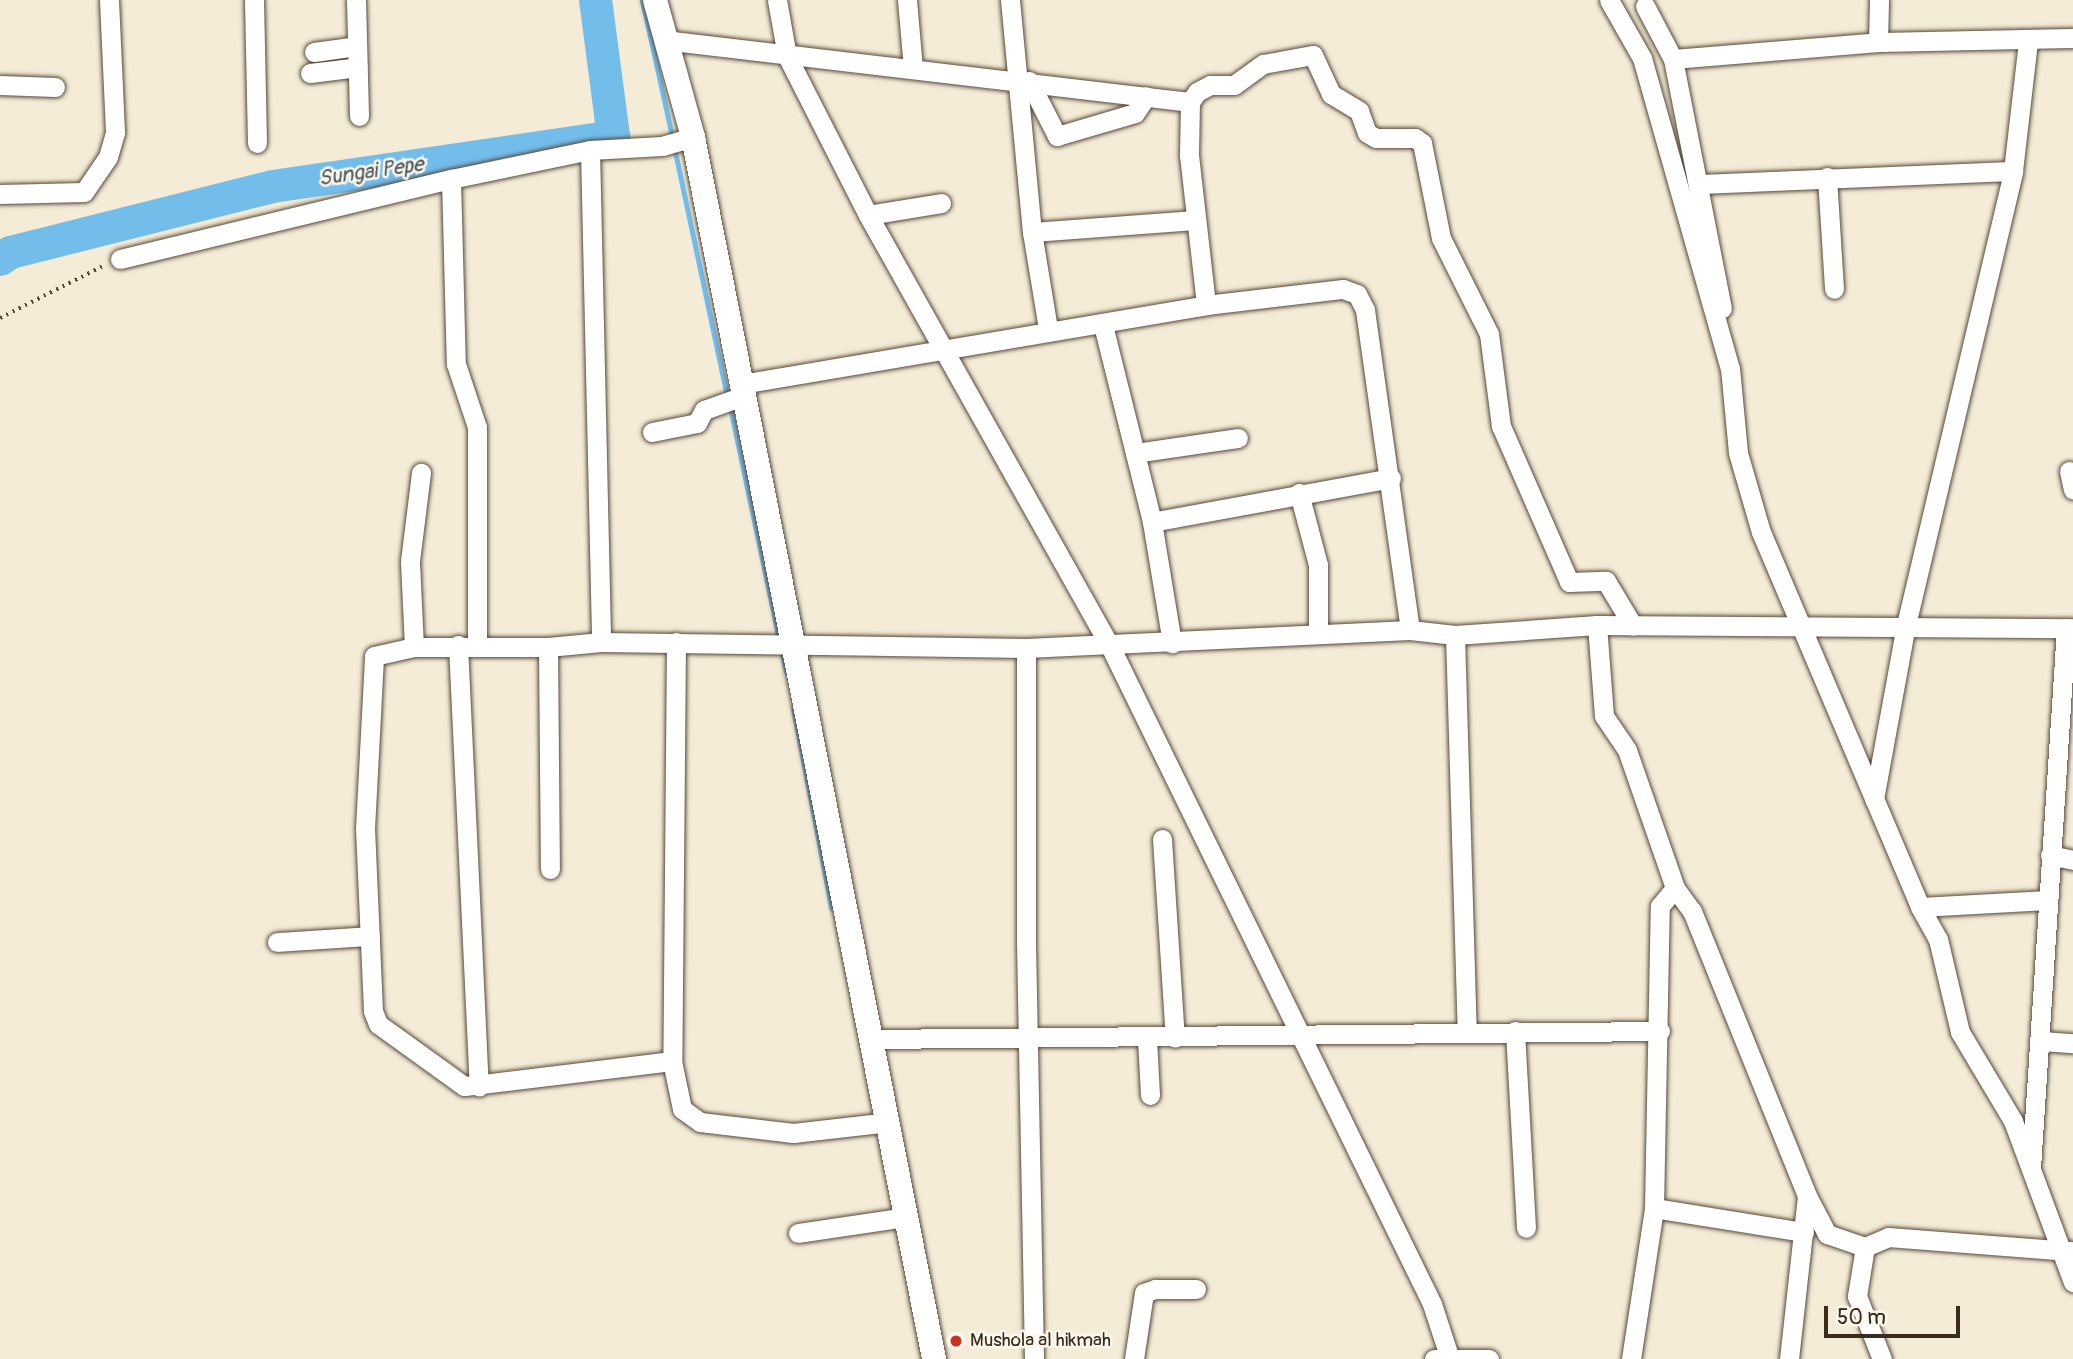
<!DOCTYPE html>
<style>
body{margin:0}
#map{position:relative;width:2073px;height:1359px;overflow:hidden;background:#f4ecd6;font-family:Pangolin,sans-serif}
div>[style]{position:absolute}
.stream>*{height:5px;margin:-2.5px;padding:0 2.5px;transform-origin:2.5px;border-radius:2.5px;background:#73bdeb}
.river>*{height:33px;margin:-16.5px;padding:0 16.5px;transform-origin:16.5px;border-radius:16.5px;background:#73bdeb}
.path>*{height:3.5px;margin-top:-1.75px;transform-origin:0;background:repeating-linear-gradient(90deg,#57473a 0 2px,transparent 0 7px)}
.roads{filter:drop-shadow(0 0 2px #57473a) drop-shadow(0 0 2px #57473a)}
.minor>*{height:19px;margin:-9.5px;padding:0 9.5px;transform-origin:9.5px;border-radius:9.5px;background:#fff}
.major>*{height:24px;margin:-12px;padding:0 12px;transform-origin:12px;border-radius:12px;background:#fff}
.dots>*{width:19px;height:19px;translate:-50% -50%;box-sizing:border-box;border:4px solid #fbf7ec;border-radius:50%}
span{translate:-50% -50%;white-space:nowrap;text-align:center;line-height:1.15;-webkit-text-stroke:5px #fbf7ec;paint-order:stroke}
.poi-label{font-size:19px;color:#3b2a1e}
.left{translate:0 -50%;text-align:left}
.water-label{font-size:21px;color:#4c565c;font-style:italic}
.scale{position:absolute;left:1824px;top:1306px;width:136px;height:32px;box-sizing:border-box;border:4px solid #3b2a1e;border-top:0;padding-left:9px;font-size:21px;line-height:24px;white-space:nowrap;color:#3b2a1e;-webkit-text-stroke:5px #fbf7ec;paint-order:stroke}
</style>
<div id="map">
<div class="stream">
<div style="left:642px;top:0;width:140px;rotate:77.6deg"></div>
<div style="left:674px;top:147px;width:256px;rotate:78deg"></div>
<div style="left:730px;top:407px;width:238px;rotate:78.1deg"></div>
<div style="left:781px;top:650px;width:22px;rotate:77deg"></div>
<div style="left:793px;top:708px;width:204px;rotate:79.2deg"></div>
</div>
<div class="river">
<div style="left:0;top:259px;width:12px;rotate:-35deg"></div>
<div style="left:10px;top:252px;width:270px;rotate:-14.1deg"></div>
<div style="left:272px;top:186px;width:345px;rotate:-8.3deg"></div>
<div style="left:613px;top:136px;width:137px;rotate:-97.5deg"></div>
</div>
<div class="path">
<div style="left:0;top:318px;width:118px;rotate:-26.8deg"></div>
</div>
<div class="roads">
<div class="minor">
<div style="left:254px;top:0;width:143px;rotate:88.8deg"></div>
<div style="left:356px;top:0;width:116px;rotate:88.5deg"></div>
<div style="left:777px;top:0;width:57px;rotate:79.9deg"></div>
<div style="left:787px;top:56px;width:178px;rotate:63deg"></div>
<div style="left:868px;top:215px;width:492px;rotate:60.7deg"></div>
<div style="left:1109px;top:644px;width:735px;rotate:63.92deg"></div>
<div style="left:1432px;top:1304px;width:58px;rotate:71.9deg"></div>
<div style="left:907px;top:0;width:68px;rotate:85deg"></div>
<div style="left:1010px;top:0;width:233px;rotate:84.6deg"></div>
<div style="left:1032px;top:232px;width:98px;rotate:80.6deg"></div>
<div style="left:1609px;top:0;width:67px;rotate:60.4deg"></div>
<div style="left:1642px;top:58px;width:322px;rotate:74.2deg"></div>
<div style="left:1730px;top:368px;width:85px;rotate:84.6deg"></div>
<div style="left:1738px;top:453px;width:82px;rotate:73.8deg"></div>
<div style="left:1761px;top:532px;width:407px;rotate:67deg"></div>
<div style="left:1920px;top:907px;width:37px;rotate:61deg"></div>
<div style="left:1938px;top:939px;width:96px;rotate:76.7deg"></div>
<div style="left:1960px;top:1032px;width:104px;rotate:59.2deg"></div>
<div style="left:2013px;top:1121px;width:172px;rotate:69.6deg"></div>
<div style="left:1645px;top:6px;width:60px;rotate:62.2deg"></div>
<div style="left:1673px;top:59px;width:254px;rotate:78.9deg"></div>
<div style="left:664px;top:40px;width:530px;rotate:6.72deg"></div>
<div style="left:1190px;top:102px;width:12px;rotate:-55deg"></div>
<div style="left:1197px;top:92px;width:15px;rotate:-28deg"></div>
<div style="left:1210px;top:85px;width:24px"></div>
<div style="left:1234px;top:85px;width:36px;rotate:-36deg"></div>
<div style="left:1263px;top:64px;width:51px;rotate:-10.2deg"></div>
<div style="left:1313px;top:55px;width:43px;rotate:65.2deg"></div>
<div style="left:1331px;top:94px;width:33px;rotate:31deg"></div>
<div style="left:1359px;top:111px;width:23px;rotate:70deg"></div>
<div style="left:1367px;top:133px;width:10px;rotate:29deg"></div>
<div style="left:1376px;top:138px;width:39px"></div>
<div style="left:1415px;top:138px;width:9px;rotate:36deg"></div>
<div style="left:1422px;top:143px;width:97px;rotate:78.7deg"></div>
<div style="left:1441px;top:238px;width:107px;rotate:63.4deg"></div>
<div style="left:1489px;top:334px;width:93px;rotate:82.6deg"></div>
<div style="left:1501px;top:426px;width:170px;rotate:66.4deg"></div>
<div style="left:1569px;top:582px;width:37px;rotate:-2deg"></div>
<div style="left:1606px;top:581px;width:52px;rotate:59deg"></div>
<div style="left:1878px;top:42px;width:42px;rotate:-88.6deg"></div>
<div style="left:314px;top:52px;width:43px;rotate:-7.9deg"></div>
<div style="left:1673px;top:59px;width:206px;rotate:-4.7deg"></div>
<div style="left:1878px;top:42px;width:195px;rotate:-1.2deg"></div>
<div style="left:310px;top:73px;width:48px;rotate:-7.1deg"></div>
<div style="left:1029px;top:81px;width:62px;rotate:63deg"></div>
<div style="left:1057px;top:136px;width:81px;rotate:-16.4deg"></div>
<div style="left:1135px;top:113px;width:20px;rotate:-57deg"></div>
<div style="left:0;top:85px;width:55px;rotate:2.1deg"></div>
<div style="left:1190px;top:102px;width:53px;rotate:91.1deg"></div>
<div style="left:1189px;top:155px;width:151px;rotate:83.5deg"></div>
<div style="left:590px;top:150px;width:492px;rotate:88.7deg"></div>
<div style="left:1827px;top:177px;width:112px;rotate:86.4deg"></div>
<div style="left:451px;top:179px;width:185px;rotate:88.5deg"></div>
<div style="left:456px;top:364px;width:66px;rotate:71.6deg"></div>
<div style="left:477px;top:427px;width:220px;rotate:90deg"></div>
<div style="left:1698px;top:184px;width:315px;rotate:-2.4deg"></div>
<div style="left:0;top:194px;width:84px;rotate:-1.4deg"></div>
<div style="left:84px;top:192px;width:42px;rotate:-55.6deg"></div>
<div style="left:108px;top:157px;width:26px;rotate:-74deg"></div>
<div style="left:115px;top:132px;width:132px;rotate:-92.6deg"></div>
<div style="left:868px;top:215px;width:74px;rotate:-9.3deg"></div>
<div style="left:1032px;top:232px;width:164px;rotate:-4.2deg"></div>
<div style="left:120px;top:259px;width:341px;rotate:-13.6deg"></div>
<div style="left:451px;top:179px;width:142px;rotate:-11.8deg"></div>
<div style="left:590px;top:150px;width:72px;rotate:-3.2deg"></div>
<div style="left:662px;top:146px;width:32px;rotate:-16deg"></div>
<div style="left:1103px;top:325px;width:203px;rotate:76deg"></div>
<div style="left:1152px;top:522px;width:123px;rotate:80.6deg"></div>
<div style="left:741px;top:384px;width:472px;rotate:-9.6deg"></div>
<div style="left:1206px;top:305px;width:138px;rotate:-6.7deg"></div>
<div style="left:1343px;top:289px;width:15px;rotate:20deg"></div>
<div style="left:1357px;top:294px;width:18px;rotate:63deg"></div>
<div style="left:1365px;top:310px;width:323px;rotate:82deg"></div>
<div style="left:652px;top:432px;width:46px;rotate:-11.3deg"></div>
<div style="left:697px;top:423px;width:15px;rotate:-62deg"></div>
<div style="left:704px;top:410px;width:41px;rotate:-19.7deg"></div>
<div style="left:1135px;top:453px;width:104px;rotate:-8.3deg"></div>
<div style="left:2069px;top:471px;width:19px;rotate:78deg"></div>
<div style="left:1299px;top:493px;width:74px;rotate:75.2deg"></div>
<div style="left:1318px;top:565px;width:68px;rotate:90deg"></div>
<div style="left:1152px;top:522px;width:243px;rotate:-10.4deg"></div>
<div style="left:1597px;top:625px;width:91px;rotate:85.6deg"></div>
<div style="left:1604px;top:716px;width:41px;rotate:55.9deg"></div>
<div style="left:1627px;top:750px;width:146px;rotate:70.8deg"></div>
<div style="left:1675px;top:888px;width:29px;rotate:54deg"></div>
<div style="left:1692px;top:911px;width:307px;rotate:68deg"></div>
<div style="left:1807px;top:1196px;width:43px;rotate:62.2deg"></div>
<div style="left:1827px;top:1234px;width:40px;rotate:18.9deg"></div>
<div style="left:1865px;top:1247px;width:50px;rotate:99.3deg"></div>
<div style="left:1857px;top:1296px;width:68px;rotate:68.4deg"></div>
<div style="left:1455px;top:635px;width:397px;rotate:88.3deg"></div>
<div style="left:676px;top:642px;width:419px;rotate:90.5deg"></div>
<div style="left:672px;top:1061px;width:49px;rotate:78.2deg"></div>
<div style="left:682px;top:1109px;width:22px;rotate:36deg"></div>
<div style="left:700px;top:1122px;width:94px;rotate:6.7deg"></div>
<div style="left:793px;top:1133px;width:97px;rotate:-6.5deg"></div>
<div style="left:458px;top:645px;width:442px;rotate:87.3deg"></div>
<div style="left:414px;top:647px;width:86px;rotate:-92.7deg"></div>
<div style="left:410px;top:561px;width:89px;rotate:-82.9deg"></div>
<div style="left:548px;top:647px;width:222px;rotate:89.5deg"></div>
<div style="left:1026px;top:648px;width:294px;rotate:90deg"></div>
<div style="left:1026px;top:942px;width:417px;rotate:88.9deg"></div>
<div style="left:1874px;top:799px;width:177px;rotate:-79.6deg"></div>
<div style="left:1906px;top:625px;width:466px;rotate:-76.7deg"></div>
<div style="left:2013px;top:171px;width:131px;rotate:-83.4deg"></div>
<div style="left:1162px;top:839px;width:199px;rotate:86.3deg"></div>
<div style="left:2050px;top:855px;width:24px;rotate:12deg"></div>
<div style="left:1920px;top:907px;width:128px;rotate:-3.1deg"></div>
<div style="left:277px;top:942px;width:93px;rotate:-3.7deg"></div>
<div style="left:1515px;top:1031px;width:197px;rotate:86.8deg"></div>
<div style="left:871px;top:1039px;width:789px;rotate:-0.58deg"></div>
<div style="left:1147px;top:1039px;width:56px;rotate:86.9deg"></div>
<div style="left:2042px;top:1041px;width:31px;rotate:4deg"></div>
<div style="left:672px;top:1061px;width:209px;rotate:173.1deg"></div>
<div style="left:464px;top:1086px;width:106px;rotate:-144.2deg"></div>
<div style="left:378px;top:1024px;width:14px;rotate:-111deg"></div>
<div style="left:373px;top:1011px;width:182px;rotate:-92.5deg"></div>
<div style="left:365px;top:829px;width:173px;rotate:-87deg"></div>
<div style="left:374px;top:656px;width:41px;rotate:-12.7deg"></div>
<div style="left:414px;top:647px;width:134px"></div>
<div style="left:548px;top:647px;width:53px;rotate:-5.4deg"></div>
<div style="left:601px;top:642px;width:425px;rotate:0.8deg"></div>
<div style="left:1026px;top:648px;width:384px;rotate:-2.7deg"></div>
<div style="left:1410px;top:630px;width:45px;rotate:6.3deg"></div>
<div style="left:1455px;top:635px;width:142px;rotate:-4deg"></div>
<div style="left:1597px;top:625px;width:476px;rotate:0.4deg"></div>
<div style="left:2031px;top:1168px;width:541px;rotate:-86.29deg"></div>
<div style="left:1654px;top:1208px;width:152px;rotate:9.1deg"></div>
<div style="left:798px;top:1233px;width:109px;rotate:-8.4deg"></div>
<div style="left:1865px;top:1247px;width:25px;rotate:-23deg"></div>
<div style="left:1888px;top:1237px;width:185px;rotate:4.4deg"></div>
<div style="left:1134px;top:1359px;width:67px;rotate:-81.4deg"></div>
<div style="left:1144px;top:1293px;width:12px;rotate:-20deg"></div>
<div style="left:1155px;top:1289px;width:41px"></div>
<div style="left:1434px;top:1359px;width:55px"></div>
<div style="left:1631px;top:1359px;width:153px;rotate:-81.3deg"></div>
<div style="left:1654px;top:1208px;width:302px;rotate:-88.9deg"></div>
<div style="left:1660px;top:906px;width:23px;rotate:-50deg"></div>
<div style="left:1789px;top:1359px;width:163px;rotate:-83.7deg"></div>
</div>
<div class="major">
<div style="left:655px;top:0;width:142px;rotate:74.5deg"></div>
<div style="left:693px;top:137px;width:1246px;rotate:78.84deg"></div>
</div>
</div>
<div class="dots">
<div style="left:956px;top:1341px;background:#c8321e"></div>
</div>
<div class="poi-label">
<span class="left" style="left:970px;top:1341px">Mushola al hikmah</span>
</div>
<div class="water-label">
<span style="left:371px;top:172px;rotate:-8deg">Sungai Pepe</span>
</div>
<div class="scale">50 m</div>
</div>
